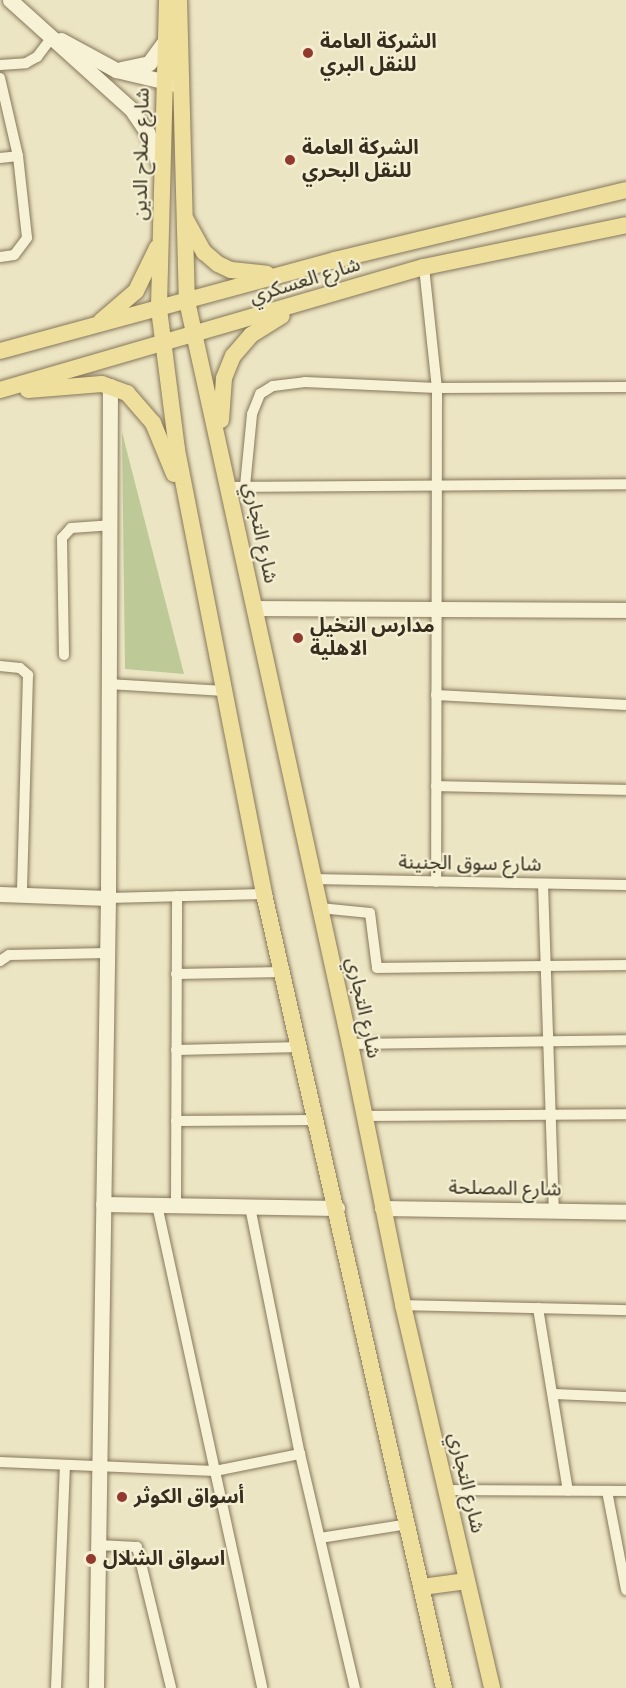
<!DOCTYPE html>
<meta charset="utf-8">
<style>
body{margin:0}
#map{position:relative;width:626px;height:1688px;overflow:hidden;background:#ece5c3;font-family:Spectral,"Noto Sans Arabic",serif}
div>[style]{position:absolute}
.green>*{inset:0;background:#bdca97}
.roads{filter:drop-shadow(0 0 2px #86775b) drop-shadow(0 0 2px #86775b)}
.street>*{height:10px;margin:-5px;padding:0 5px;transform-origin:5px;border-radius:5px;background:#f7f2d6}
.secondary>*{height:15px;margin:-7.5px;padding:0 7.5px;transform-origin:7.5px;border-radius:7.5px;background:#f7f2d6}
.primary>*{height:16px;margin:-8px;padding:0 8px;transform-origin:8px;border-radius:8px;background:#eedf9c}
.dots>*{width:16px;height:16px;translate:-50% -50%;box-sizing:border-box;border:3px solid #f4efd2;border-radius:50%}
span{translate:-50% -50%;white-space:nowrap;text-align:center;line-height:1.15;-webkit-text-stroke:4.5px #f4efd2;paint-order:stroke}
.poi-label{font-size:20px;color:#362d1e;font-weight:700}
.left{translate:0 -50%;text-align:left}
.street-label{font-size:20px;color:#362d1e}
</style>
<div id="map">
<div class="green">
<div style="clip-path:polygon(122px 432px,184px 674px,125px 669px)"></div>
</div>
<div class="roads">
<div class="street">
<div style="left:0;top:65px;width:26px;rotate:-4deg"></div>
<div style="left:26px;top:63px;width:13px;rotate:-29deg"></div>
<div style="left:37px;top:57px;width:26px;rotate:-53deg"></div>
<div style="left:0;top:78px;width:80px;rotate:77deg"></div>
<div style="left:18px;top:156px;width:82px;rotate:83.7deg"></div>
<div style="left:27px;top:238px;width:21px;rotate:127deg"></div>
<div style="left:14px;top:255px;width:14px;rotate:172deg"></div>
<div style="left:0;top:158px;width:18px;rotate:-6deg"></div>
<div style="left:424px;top:267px;width:122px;rotate:83.9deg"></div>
<div style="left:437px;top:388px;width:494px;rotate:90.1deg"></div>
<div style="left:245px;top:486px;width:72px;rotate:-84.4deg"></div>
<div style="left:252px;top:414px;width:22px;rotate:-68deg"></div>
<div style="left:260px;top:394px;width:15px;rotate:-32deg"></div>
<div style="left:273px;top:386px;width:32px;rotate:-7deg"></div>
<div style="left:305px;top:382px;width:132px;rotate:2.6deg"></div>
<div style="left:437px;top:388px;width:189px;rotate:-0.3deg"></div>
<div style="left:229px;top:487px;width:397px;rotate:-0.4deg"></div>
<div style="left:64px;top:655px;width:117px;rotate:-91deg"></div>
<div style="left:62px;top:538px;width:13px;rotate:-48deg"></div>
<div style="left:71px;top:528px;width:39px;rotate:-4deg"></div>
<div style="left:0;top:666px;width:20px;rotate:6deg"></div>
<div style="left:20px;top:668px;width:11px;rotate:41deg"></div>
<div style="left:28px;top:675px;width:220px;rotate:91.6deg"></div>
<div style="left:109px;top:684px;width:115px;rotate:3.5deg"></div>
<div style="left:436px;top:695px;width:190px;rotate:3deg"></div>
<div style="left:436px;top:786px;width:190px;rotate:1.2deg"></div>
<div style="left:313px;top:879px;width:313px;rotate:1.1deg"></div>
<div style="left:543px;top:884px;width:327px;rotate:88.1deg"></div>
<div style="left:108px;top:898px;width:156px;rotate:-1.5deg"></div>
<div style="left:320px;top:908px;width:50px;rotate:5.7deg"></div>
<div style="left:370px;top:913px;width:55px;rotate:82.7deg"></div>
<div style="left:377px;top:968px;width:249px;rotate:-0.7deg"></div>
<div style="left:0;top:961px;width:11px;rotate:-34deg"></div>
<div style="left:9px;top:955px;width:98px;rotate:-1.2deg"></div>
<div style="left:176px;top:974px;width:108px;rotate:-1.1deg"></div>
<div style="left:350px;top:1044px;width:276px;rotate:-0.8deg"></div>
<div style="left:176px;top:1050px;width:125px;rotate:-1.4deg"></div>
<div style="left:365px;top:1116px;width:261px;rotate:-0.4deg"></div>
<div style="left:176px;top:1121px;width:142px;rotate:-0.4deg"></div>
<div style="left:157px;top:1205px;width:494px;rotate:77.7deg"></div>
<div style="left:176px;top:1205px;width:309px;rotate:-89.8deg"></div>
<div style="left:250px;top:1207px;width:252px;rotate:78.6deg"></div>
<div style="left:300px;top:1454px;width:240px;rotate:76.8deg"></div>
<div style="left:403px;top:1305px;width:223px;rotate:1.3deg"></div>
<div style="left:538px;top:1308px;width:185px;rotate:80.7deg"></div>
<div style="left:553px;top:1394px;width:73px;rotate:2.4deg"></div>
<div style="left:0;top:1462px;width:215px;rotate:2.4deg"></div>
<div style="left:215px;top:1471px;width:87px;rotate:-11.3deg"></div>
<div style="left:446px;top:1490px;width:180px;rotate:0.3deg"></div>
<div style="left:607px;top:1491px;width:101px;rotate:79.1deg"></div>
<div style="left:320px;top:1538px;width:89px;rotate:-9deg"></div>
<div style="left:98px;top:1545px;width:39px;rotate:3deg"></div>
<div style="left:137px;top:1547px;width:145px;rotate:76.4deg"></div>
<div style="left:56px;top:1688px;width:222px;rotate:-87.7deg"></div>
</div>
<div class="secondary">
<div style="left:10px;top:0;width:164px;rotate:42deg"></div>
<div style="left:132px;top:110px;width:27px;rotate:56deg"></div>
<div style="left:147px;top:132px;width:43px;rotate:69.4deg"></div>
<div style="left:61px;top:40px;width:63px;rotate:28.6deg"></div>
<div style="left:116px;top:70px;width:61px;rotate:13.3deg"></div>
<div style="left:121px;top:69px;width:29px;rotate:-12deg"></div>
<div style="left:149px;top:63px;width:29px;rotate:-54deg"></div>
<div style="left:255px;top:608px;width:371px;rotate:0.3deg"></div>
<div style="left:0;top:894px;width:108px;rotate:2.1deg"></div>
<div style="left:103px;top:1204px;width:234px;rotate:1deg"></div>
<div style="left:382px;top:1208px;width:244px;rotate:0.9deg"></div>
<div style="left:96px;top:1688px;width:790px;rotate:-89.13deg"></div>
<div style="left:108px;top:898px;width:512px;rotate:-89.78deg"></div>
</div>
<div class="primary">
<div style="left:167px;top:0;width:309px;rotate:91.5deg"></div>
<div style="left:159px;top:309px;width:142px;rotate:82.7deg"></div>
<div style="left:177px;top:450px;width:452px;rotate:78.9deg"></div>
<div style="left:264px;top:894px;width:814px;rotate:77.23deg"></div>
<div style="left:179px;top:0;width:301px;rotate:88.5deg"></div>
<div style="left:187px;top:301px;width:761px;rotate:77.63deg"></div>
<div style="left:350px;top:1044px;width:266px;rotate:78.5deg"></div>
<div style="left:403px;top:1305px;width:393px;rotate:76.9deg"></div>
<div style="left:186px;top:220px;width:37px;rotate:61deg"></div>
<div style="left:204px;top:252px;width:18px;rotate:41deg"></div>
<div style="left:218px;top:264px;width:14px;rotate:25deg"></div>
<div style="left:231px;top:270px;width:36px;rotate:6deg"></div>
<div style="left:101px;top:321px;width:46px;rotate:-40.6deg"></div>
<div style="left:136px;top:291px;width:48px;rotate:-64deg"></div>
<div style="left:0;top:351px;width:347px;rotate:-15.2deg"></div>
<div style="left:335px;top:260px;width:299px;rotate:-13.5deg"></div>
<div style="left:0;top:390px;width:441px;rotate:-16.2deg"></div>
<div style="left:424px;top:267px;width:206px;rotate:-11.7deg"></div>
<div style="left:28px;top:390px;width:74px;rotate:-4.6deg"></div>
<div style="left:102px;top:384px;width:27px;rotate:20deg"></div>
<div style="left:127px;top:393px;width:40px;rotate:49deg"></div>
<div style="left:153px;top:423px;width:55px;rotate:67.6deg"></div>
<div style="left:221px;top:420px;width:42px;rotate:-85.9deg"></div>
<div style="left:224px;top:378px;width:24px;rotate:-68deg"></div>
<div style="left:233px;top:356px;width:28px;rotate:-49deg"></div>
<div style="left:251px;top:335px;width:36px;rotate:-32deg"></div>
<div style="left:422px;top:1587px;width:45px;rotate:-7.6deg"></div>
</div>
</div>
<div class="dots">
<div style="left:308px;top:53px;background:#923a2d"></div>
<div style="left:290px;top:160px;background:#923a2d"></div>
<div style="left:298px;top:638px;background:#923a2d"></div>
<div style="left:122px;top:1497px;background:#923a2d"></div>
<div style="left:91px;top:1559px;background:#923a2d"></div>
</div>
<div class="poi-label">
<span class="left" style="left:320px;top:54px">الشركة العامة<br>للنقل البري</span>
<span class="left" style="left:302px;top:160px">الشركة العامة<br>للنقل البحري</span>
<span class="left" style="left:310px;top:638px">مدارس النخيل<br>الاهلية</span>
<span class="left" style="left:134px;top:1497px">أسواق الكوثر</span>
<span class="left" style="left:103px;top:1559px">اسواق الشلال</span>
</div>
<div class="street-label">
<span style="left:142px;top:154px;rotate:-89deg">شارع صلاح الدين</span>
<span style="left:305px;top:281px;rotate:-17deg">شارع العسكري</span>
<span style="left:260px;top:533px;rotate:78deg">شارع التجاري</span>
<span style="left:470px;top:864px;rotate:1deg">شارع سوق الجنينة</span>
<span style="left:363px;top:1008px;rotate:78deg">شارع التجاري</span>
<span style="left:505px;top:1189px;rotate:1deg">شارع المصلحة</span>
<span style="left:466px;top:1483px;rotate:77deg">شارع التجاري</span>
</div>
</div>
